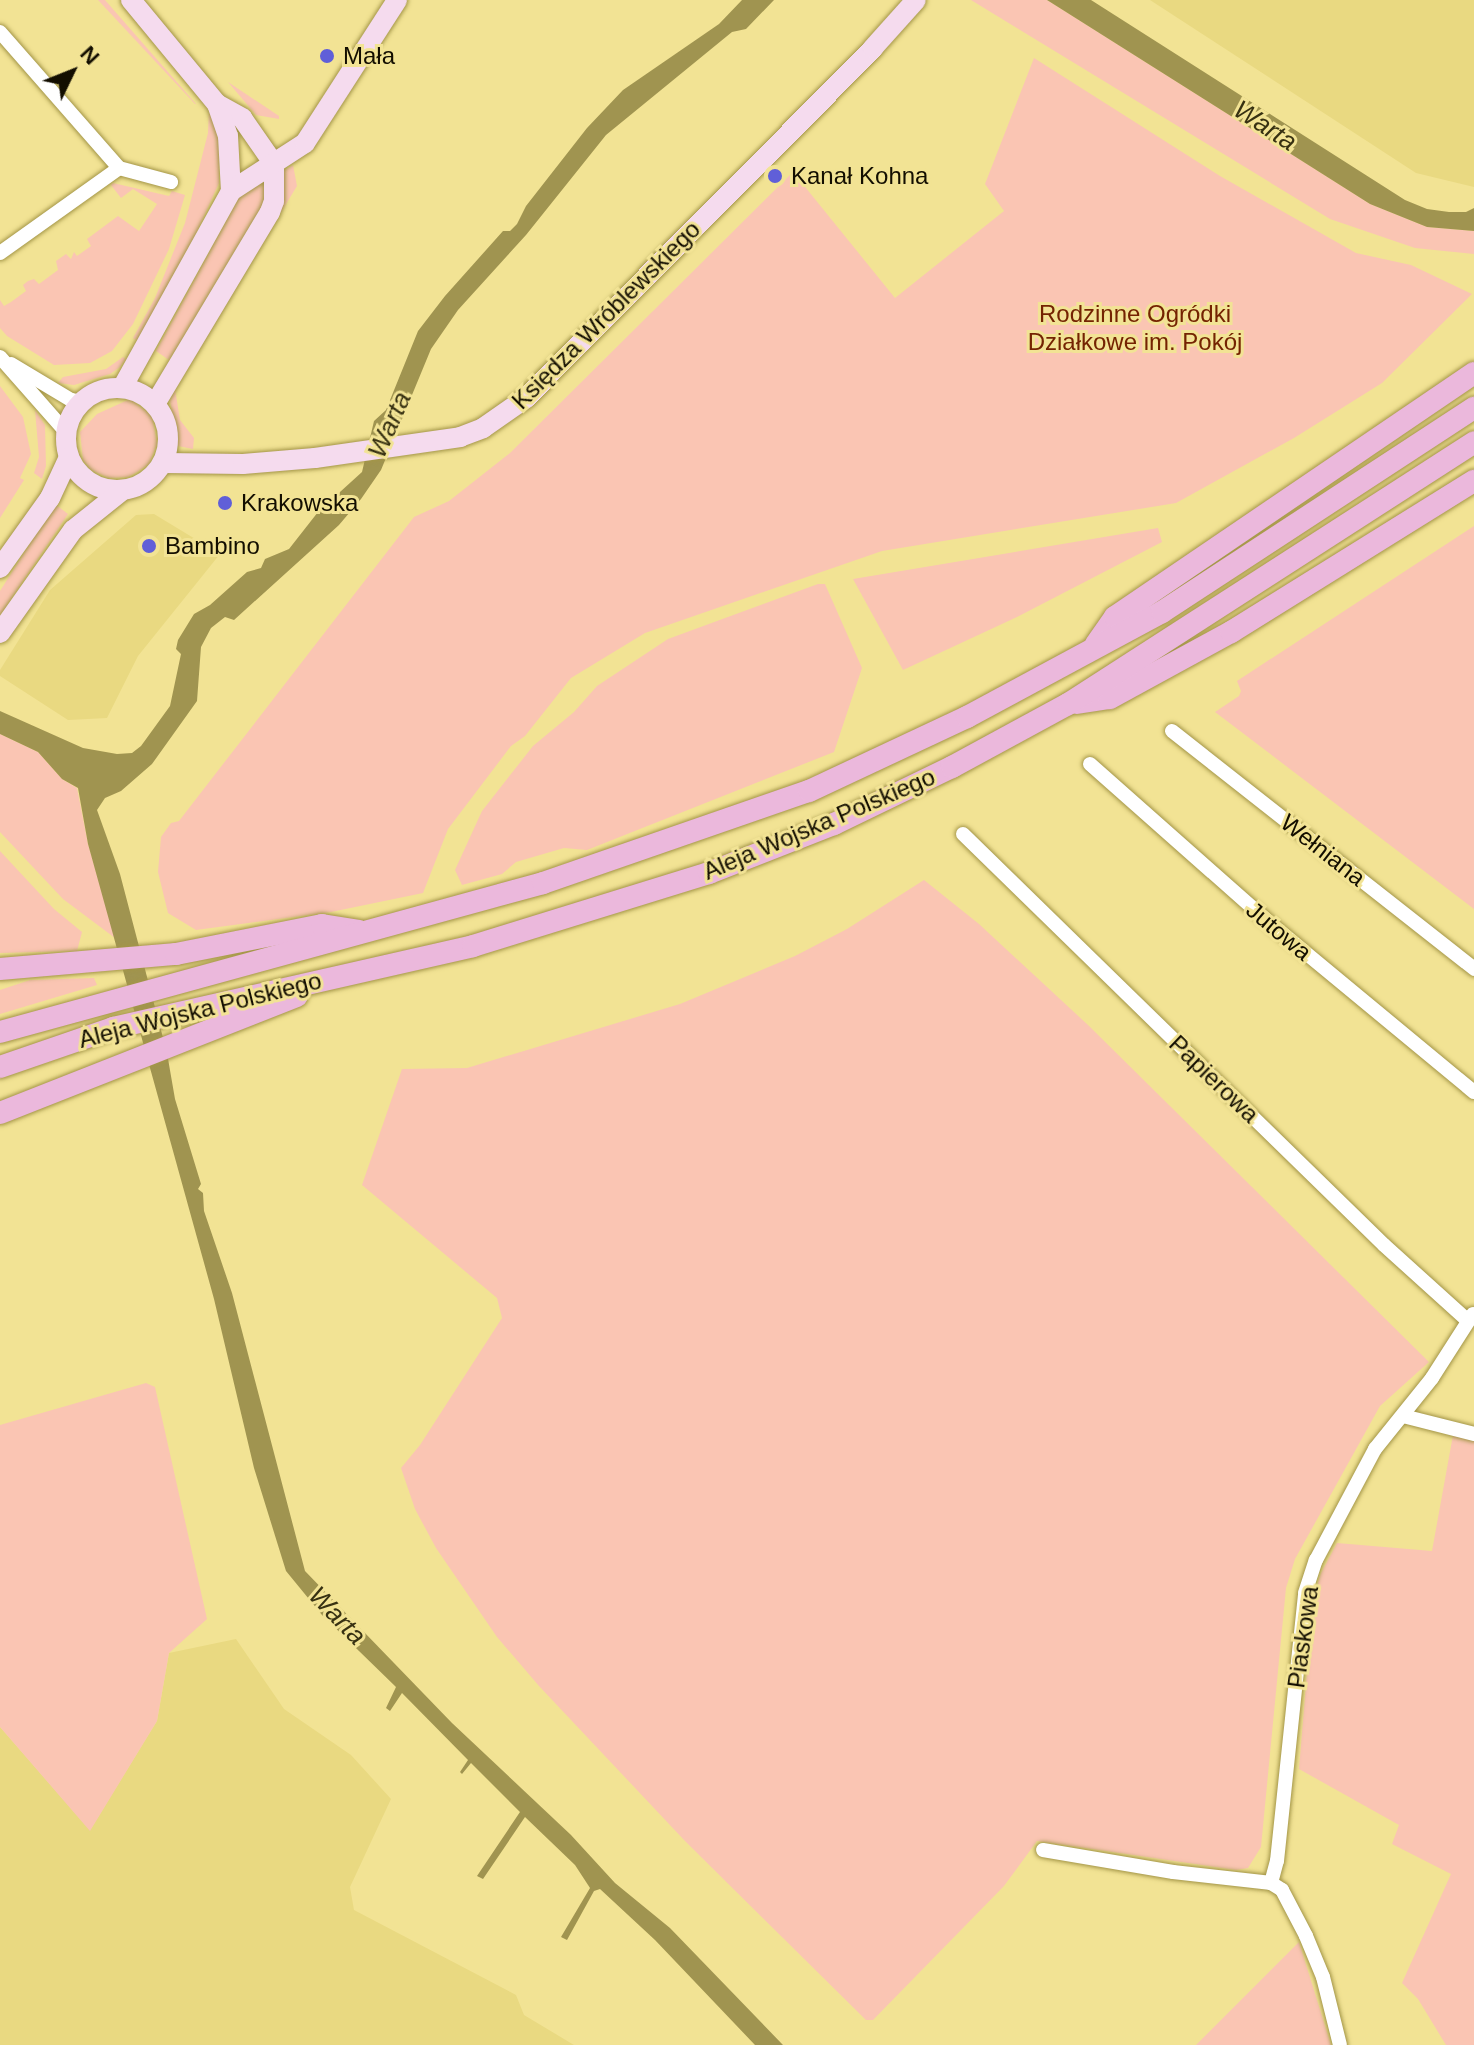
<!DOCTYPE html>
<meta charset="utf-8">
<style>
body{margin:0}
#map{position:relative;width:1474px;height:2045px;overflow:hidden;background:#f2e394;font-family:Arial,sans-serif}
div>[style]{position:absolute}
.built>*{inset:0;background:#e9d981}
.green>*{inset:0;background:#fac5b3}
.water>*{inset:0;background:#a09450}
.roads{filter:drop-shadow(0 0 2px #a39547) drop-shadow(0 0 2px #a39547)}
.street>*{height:14px;margin:-7px;padding:0 7px;transform-origin:7px;border-radius:7px;background:#fff}
.secondary>*{height:20px;margin:-10px;padding:0 10px;transform-origin:10px;border-radius:10px;background:#f5dbee}
.secondary>.ring{margin:-10px;padding:0;box-sizing:content-box;background:none;border:20px solid #f5dbee;border-radius:50%}
.primary>*{height:22px;margin:-11px;padding:0 11px;transform-origin:11px;border-radius:11px;background:#ebb8dc}
.dots>*{width:22px;height:22px;translate:-50% -50%;box-sizing:border-box;border:4px solid #f2e394;border-radius:50%}
span{translate:-50% -50%;white-space:nowrap;text-align:center;line-height:1.15;-webkit-text-stroke:6px #f2e394;paint-order:stroke}
.poi-label{font-size:24px;color:#130e00}
.left{translate:0 -50%;text-align:left}
.park-label{font-size:24px;color:#742302}
.street-label{font-size:24px;color:#130e00}
.water-label{font-size:26px;color:#373112;font-style:italic}
.north{position:absolute;left:32px;top:32px;width:80px;height:80px;-webkit-text-stroke:6px #f2e394;paint-order:stroke;rotate:47deg;font-size:22px;font-weight:700;line-height:32px;text-align:center;color:#130e00}
.north::after{content:'';display:block;margin:auto;width:28px;height:36px;background:#130e00;clip-path:polygon(50% 0,100% 100%,50% 72%,0 100%)}
</style>
<div id="map">
<div class="built">
<div style="clip-path:polygon(1150px 0,1474px 0,1474px 187px,1416px 173px)"></div>
<div style="clip-path:polygon(154px 514px,220px 554px,138px 656px,107px 718px,68px 720px,0 676px,0 670px,50px 590px,136px 515px)"></div>
<div style="clip-path:polygon(236px 1639px,284px 1709px,351px 1755px,391px 1799px,350px 1887px,354px 1910px,516px 1995px,524px 2015px,574px 2045px,0 2045px,0 1727px,90px 1830px,157px 1721px,169px 1653px)"></div>
</div>
<div class="green">
<div style="clip-path:polygon(98px 0,105px 0,196px 104px,195px 104px)"></div>
<div style="clip-path:polygon(971px 0,1047px 0,1370px 204px,1427px 227px,1474px 231px,1474px 254px,1415px 248px,1330px 219px)"></div>
<div style="clip-path:polygon(1034px 58px,1220px 176px,1356px 253px,1411px 265px,1472px 294px,1382px 383px,1294px 438px,1176px 503px,882px 551px,645px 633px,571px 678px,525px 736px,511px 746px,448px 829px,423px 893px,331px 912px,196px 930px,168px 913px,158px 872px,161px 837px,171px 823px,179px 821px,414px 517px,449px 501px,510px 453px,793px 172px,895px 298px,1004px 211px,985px 184px)"></div>
<div style="clip-path:polygon(228px 82px,279px 116px,279px 119px,256px 115px)"></div>
<div style="clip-path:polygon(209px 108px,219px 139px,219px 183px,195px 236px,137px 341px,133px 338px,155px 298px,185px 223px,208px 133px)"></div>
<div style="clip-path:polygon(293px 165px,297px 186px,280px 214px,284px 185px,282px 172px)"></div>
<div style="clip-path:polygon(266px 177px,263px 208px,253px 228px,169px 360px,156px 351px,238px 199px,250px 186px)"></div>
<div style="clip-path:polygon(113px 183px,169px 196px,172px 191px,185px 195px,169px 249px,133px 324px,112px 351px,90px 363px,54px 365px,7px 336px,0 328px,0 300px,4px 306px,11px 302px,26px 291px,23px 285px,28px 281px,34px 279px,39px 284px,58px 270px,56px 261px,66px 254px,71px 259px,74px 252px,77px 256px,91px 246px,87px 239px,118px 216px,139px 231px,157px 204px,133px 189px,121px 198px,111px 185px)"></div>
<div style="clip-path:polygon(123px 357px,126px 359px,120px 367px,110px 374px,74px 385px,58px 383px,63px 377px,106px 369px)"></div>
<div style="clip-path:polygon(0 386px,23px 417px,31px 454px,20px 478px,24px 480px,0 518px)"></div>
<div style="clip-path:polygon(175px 389px,180px 420px,194px 438px,193px 449px,178px 446px,170px 401px)"></div>
<div style="clip-path:polygon(130px 399px,152px 416px,157px 444px,149px 464px,137px 472px,128px 477px,109px 478px,91px 470px,83px 460px,80px 432px,97px 414px)"></div>
<div style="clip-path:polygon(35px 410px,45px 425px,46px 466px,42px 479px,34px 473px,39px 457px)"></div>
<div style="clip-path:polygon(55px 504px,68px 514px,0 615px,0 591px)"></div>
<div style="clip-path:polygon(1474px 526px,1474px 909px,1215px 712px,1239px 696px,1241px 691px,1237px 681px)"></div>
<div style="clip-path:polygon(1158px 528px,1162px 542px,1017px 617px,903px 670px,853px 579px)"></div>
<div style="clip-path:polygon(818px 584px,825px 584px,862px 668px,834px 752px,587px 850px,564px 848px,516px 862px,502px 874px,462px 885px,455px 870px,482px 811px,533px 746px,574px 712px,597px 686px,668px 639px)"></div>
<div style="clip-path:polygon(0 734px,38px 752px,62px 779px,77px 788px,88px 844px,115px 938px,63px 899px,0 832px)"></div>
<div style="clip-path:polygon(0 851px,54px 909px,82px 932px,77px 951px,0 953px)"></div>
<div style="clip-path:polygon(924px 880px,979px 924px,1088px 1025px,1429px 1362px,1380px 1406px,1295px 1559px,1286px 1588px,1261px 1847px,1248px 1868px,1236px 1870px,1037px 1841px,1004px 1886px,873px 2020px,866px 2020px,685px 1841px,539px 1686px,497px 1637px,436px 1548px,415px 1509px,401px 1468px,420px 1445px,502px 1318px,497px 1298px,362px 1185px,402px 1069px,467px 1068px,680px 1004px,795px 956px,847px 929px)"></div>
<div style="clip-path:polygon(94px 978px,97px 985px,0 1014px,0 990px,30px 980px)"></div>
<div style="clip-path:polygon(146px 1383px,155px 1387px,207px 1619px,169px 1653px,157px 1721px,90px 1831px,0 1727px,0 1425px)"></div>
<div style="clip-path:polygon(1453px 1435px,1474px 1441px,1474px 2045px,1446px 2045px,1418px 1999px,1402px 1983px,1451px 1874px,1392px 1844px,1399px 1825px,1299px 1769px,1313px 1599px,1321px 1573px,1337px 1543px,1432px 1551px)"></div>
<div style="clip-path:polygon(1299px 1942px,1331px 2045px,1196px 2045px)"></div>
</div>
<div class="water">
<div style="clip-path:polygon(742px 0,774px 0,746px 29px,732px 32px,606px 135px,526px 235px,458px 310px,431px 349px,381px 470px,361px 499px,339px 525px,234px 620px,225px 617px,211px 628px,201px 647px,197px 701px,152px 764px,121px 791px,105px 798px,97px 810px,120px 874px,167px 1053px,175px 1099px,201px 1184px,198px 1189px,203px 1193px,204px 1211px,232px 1293px,305px 1571px,452px 1723px,571px 1835px,615px 1883px,670px 1928px,783px 2045px,755px 2045px,655px 1940px,600px 1889px,594px 1891px,567px 1940px,561px 1937px,590px 1888px,575px 1865px,525px 1817px,483px 1879px,477px 1876px,520px 1812px,471px 1763px,462px 1774px,460px 1772px,468px 1760px,402px 1693px,390px 1711px,386px 1708px,396px 1687px,322px 1615px,286px 1571px,254px 1468px,214px 1299px,88px 844px,78px 788px,62px 779px,38px 752px,0 734px,0 711px,83px 748px,117px 754px,132px 753px,141px 746px,170px 706px,181px 654px,176px 649px,178px 640px,194px 614px,210px 605px,247px 572px,261px 568px,265px 559px,289px 549px,318px 512px,362px 472px,374px 421px,386px 410px,418px 331px,445px 296px,503px 231px,510px 231px,517px 224px,526px 206px,587px 128px,623px 90px,719px 24px)"></div>
<div style="clip-path:polygon(1047px 0,1091px 0,1405px 200px,1427px 209px,1449px 212px,1466px 212px,1474px 208px,1474px 231px,1427px 227px,1370px 204px)"></div>
</div>
<div class="roads">
<div class="street">
<div style="left:0;top:32px;width:181px;rotate:48.8deg"></div>
<div style="left:119px;top:168px;width:54px;rotate:15.1deg"></div>
<div style="left:0;top:253px;width:146px;rotate:-35.5deg"></div>
<div style="left:0;top:357px;width:101px;rotate:48.6deg"></div>
<div style="left:11px;top:364px;width:70px;rotate:31deg"></div>
<div style="left:71px;top:400px;width:11px;rotate:10deg"></div>
<div style="left:1172px;top:731px;width:385px;rotate:38.2deg"></div>
<div style="left:1090px;top:764px;width:243px;rotate:41.5deg"></div>
<div style="left:1272px;top:925px;width:262px;rotate:39.6deg"></div>
<div style="left:963px;top:834px;width:588px;rotate:44.31deg"></div>
<div style="left:1384px;top:1245px;width:113px;rotate:42.1deg"></div>
<div style="left:1403px;top:1416px;width:73px;rotate:14.2deg"></div>
<div style="left:1043px;top:1850px;width:132px;rotate:9.6deg"></div>
<div style="left:1173px;top:1872px;width:99px;rotate:6.4deg"></div>
<div style="left:1271px;top:1883px;width:13px;rotate:32deg"></div>
<div style="left:1282px;top:1890px;width:52px;rotate:62.4deg"></div>
<div style="left:1306px;top:1936px;width:44px;rotate:67.5deg"></div>
<div style="left:1323px;top:1977px;width:70px;rotate:76deg"></div>
<div style="left:1271px;top:1883px;width:23px;rotate:-75deg"></div>
<div style="left:1277px;top:1861px;width:269px;rotate:-84deg"></div>
<div style="left:1305px;top:1593px;width:35px;rotate:-72deg"></div>
<div style="left:1316px;top:1560px;width:126px;rotate:-62deg"></div>
<div style="left:1375px;top:1449px;width:91px;rotate:-51.2deg"></div>
<div style="left:1432px;top:1378px;width:76px;rotate:-57.4deg"></div>
</div>
<div class="secondary">
<div style="left:131px;top:0;width:135px;rotate:50.4deg"></div>
<div style="left:217px;top:104px;width:29px;rotate:29deg"></div>
<div style="left:242px;top:118px;width:56px;rotate:55.2deg"></div>
<div style="left:274px;top:164px;width:37px;rotate:90deg"></div>
<div style="left:274px;top:201px;width:12px;rotate:110deg"></div>
<div style="left:270px;top:212px;width:224px;rotate:120.9deg"></div>
<div style="left:217px;top:104px;width:34px;rotate:71deg"></div>
<div style="left:228px;top:136px;width:55px;rotate:86.9deg"></div>
<div style="left:122px;top:388px;width:225px;rotate:-61deg"></div>
<div style="left:231px;top:191px;width:88px;rotate:-33deg"></div>
<div style="left:305px;top:143px;width:170px;rotate:-57.2deg"></div>
<div class="ring" style="left:66px;top:388px;width:82px;height:82px"></div>
<div style="left:165px;top:463px;width:78px;rotate:0.7deg"></div>
<div style="left:243px;top:464px;width:72px;rotate:-4.8deg"></div>
<div style="left:315px;top:458px;width:147px;rotate:-8.2deg"></div>
<div style="left:460px;top:437px;width:25px;rotate:-21deg"></div>
<div style="left:483px;top:428px;width:52px;rotate:-34.9deg"></div>
<div style="left:526px;top:398px;width:493px;rotate:-45.2deg"></div>
<div style="left:873px;top:48px;width:64px;rotate:-48.1deg"></div>
<div style="left:0;top:568px;width:86px;rotate:-54.5deg"></div>
<div style="left:50px;top:498px;width:45px;rotate:-65.1deg"></div>
<div style="left:0;top:633px;width:126px;rotate:-54.7deg"></div>
<div style="left:73px;top:530px;width:64px;rotate:-38.7deg"></div>
</div>
<div class="primary">
<div style="left:1096px;top:644px;width:33px;rotate:-55deg"></div>
<div style="left:1115px;top:617px;width:434px;rotate:-34.2deg"></div>
<div style="left:1077px;top:703px;width:33px;rotate:-9deg"></div>
<div style="left:1110px;top:698px;width:138px;rotate:-28.6deg"></div>
<div style="left:1231px;top:632px;width:286px;rotate:-31.9deg"></div>
<div style="left:0;top:969px;width:177px;rotate:-4.9deg"></div>
<div style="left:176px;top:954px;width:149px;rotate:-11.2deg"></div>
<div style="left:322px;top:925px;width:37px;rotate:9deg"></div>
<div style="left:0;top:1032px;width:563px;rotate:-15.34deg"></div>
<div style="left:543px;top:883px;width:281px;rotate:-19.1deg"></div>
<div style="left:809px;top:791px;width:174px;rotate:-25.1deg"></div>
<div style="left:967px;top:717px;width:221px;rotate:-28.3deg"></div>
<div style="left:1162px;top:612px;width:373px;rotate:-33.2deg"></div>
<div style="left:0;top:1067px;width:120px;rotate:-19deg"></div>
<div style="left:113px;top:1028px;width:369px;rotate:-12.8deg"></div>
<div style="left:473px;top:946px;width:247px;rotate:-17.2deg"></div>
<div style="left:709px;top:873px;width:134px;rotate:-21.4deg"></div>
<div style="left:834px;top:824px;width:131px;rotate:-25.8deg"></div>
<div style="left:952px;top:767px;width:132px;rotate:-28.5deg"></div>
<div style="left:1068px;top:704px;width:483px;rotate:-32.8deg"></div>
<div style="left:0;top:1113px;width:319px;rotate:-21.5deg"></div>
</div>
</div>
<div class="dots">
<div style="left:327px;top:56px;background:#605fd8"></div>
<div style="left:775px;top:176px;background:#605fd8"></div>
<div style="left:225px;top:503px;background:#605fd8"></div>
<div style="left:149px;top:546px;background:#605fd8"></div>
</div>
<div class="poi-label">
<span class="left" style="left:343px;top:56px">Mała</span>
<span class="left" style="left:791px;top:176px">Kanał Kohna</span>
<span class="left" style="left:241px;top:503px">Krakowska</span>
<span class="left" style="left:165px;top:546px">Bambino</span>
</div>
<div class="park-label">
<span style="left:1135px;top:328px">Rodzinne Ogródki<br>Działkowe im. Pokój</span>
</div>
<div class="street-label">
<span style="left:606px;top:315px;rotate:-45deg">Księdza Wróblewskiego</span>
<span style="left:819px;top:824px;rotate:-23deg">Aleja Wojska Polskiego</span>
<span style="left:1323px;top:850px;rotate:38deg">Wełniana</span>
<span style="left:1279px;top:931px;rotate:40deg">Jutowa</span>
<span style="left:200px;top:1010px;rotate:-14deg">Aleja Wojska Polskiego</span>
<span style="left:1214px;top:1079px;rotate:44deg">Papierowa</span>
<span style="left:1303px;top:1637px;rotate:-82deg">Piaskowa</span>
</div>
<div class="water-label">
<span style="left:1265px;top:126px;rotate:33deg">Warta</span>
<span style="left:390px;top:425px;rotate:-66deg">Warta</span>
<span style="left:337px;top:1616px;rotate:46deg">Warta</span>
</div>
<div class="north">N</div>
</div>
